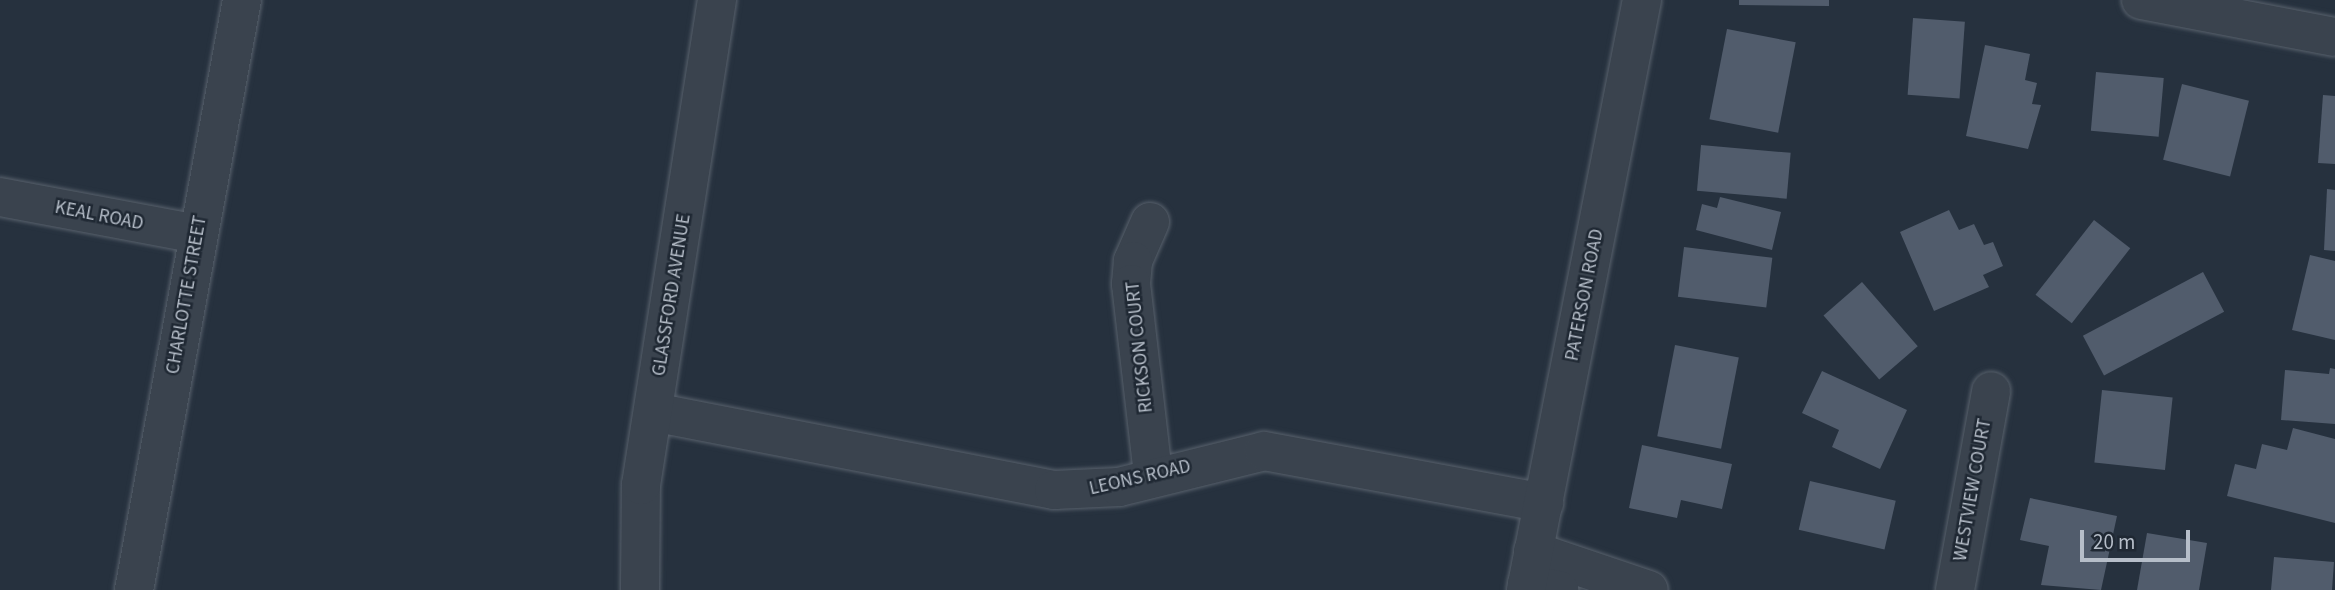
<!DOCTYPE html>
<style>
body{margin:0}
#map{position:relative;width:2335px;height:590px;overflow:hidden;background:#26313e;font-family:"Source Sans 3",sans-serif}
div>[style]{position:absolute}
.building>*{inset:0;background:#515c6c;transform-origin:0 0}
.roads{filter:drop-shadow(0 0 2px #58616c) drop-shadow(0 0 2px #58616c)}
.minor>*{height:38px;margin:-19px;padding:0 19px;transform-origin:19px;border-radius:19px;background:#3a434e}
.tertiary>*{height:38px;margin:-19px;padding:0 19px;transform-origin:19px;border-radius:19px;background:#3a434e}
span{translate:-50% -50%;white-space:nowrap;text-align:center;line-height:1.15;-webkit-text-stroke:5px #1f2833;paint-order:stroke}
.street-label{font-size:19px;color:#b6bec9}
.scale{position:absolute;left:2080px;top:530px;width:110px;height:32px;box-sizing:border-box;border:4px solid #b6bec9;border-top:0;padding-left:9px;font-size:21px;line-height:24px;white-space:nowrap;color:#b6bec9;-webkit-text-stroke:5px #1f2833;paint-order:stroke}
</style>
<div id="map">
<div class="building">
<div style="clip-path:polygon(1739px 0,1829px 0,1829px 6px,1739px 5px)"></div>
<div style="left:1913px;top:18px;width:52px;height:77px;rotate:4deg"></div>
<div style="left:1727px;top:29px;width:70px;height:92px;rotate:11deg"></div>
<div style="clip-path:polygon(1985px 45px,2030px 54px,2025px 80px,2037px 83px,2032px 104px,2041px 105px,2028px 149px,1966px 136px)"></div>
<div style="left:2096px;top:72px;width:68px;height:59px;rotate:5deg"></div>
<div style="left:2182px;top:84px;width:69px;height:78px;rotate:14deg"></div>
<div style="clip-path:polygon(2323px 95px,2335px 96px,2335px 164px,2318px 163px)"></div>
<div style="left:1701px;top:145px;width:90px;height:46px;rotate:5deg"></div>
<div style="clip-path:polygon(2327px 189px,2335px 190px,2335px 251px,2324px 250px)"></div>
<div style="clip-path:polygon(1720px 197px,1781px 212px,1772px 250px,1696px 230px,1702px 204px,1717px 208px)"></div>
<div style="clip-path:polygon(1949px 210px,1959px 230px,1974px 224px,1984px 245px,1993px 242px,2003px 266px,1983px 275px,1989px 287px,1934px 311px,1900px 232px)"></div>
<div style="left:2094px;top:220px;width:46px;height:95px;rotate:38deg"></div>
<div style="left:1684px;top:247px;width:89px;height:50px;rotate:7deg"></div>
<div style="clip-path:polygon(2310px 255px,2335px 261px,2335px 340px,2292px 330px)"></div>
<div style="left:2203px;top:272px;width:45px;height:136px;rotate:62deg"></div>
<div style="left:1862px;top:282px;width:85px;height:51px;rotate:49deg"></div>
<div style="left:1675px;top:345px;width:65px;height:93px;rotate:11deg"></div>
<div style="clip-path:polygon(2330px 368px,2335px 369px,2335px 424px,2281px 420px,2285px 370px,2329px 374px)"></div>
<div style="clip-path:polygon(1822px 371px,1907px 410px,1880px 469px,1832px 447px,1839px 430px,1802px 413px)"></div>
<div style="left:2102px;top:390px;width:71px;height:73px;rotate:6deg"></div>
<div style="clip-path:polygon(2293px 428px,2335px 439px,2335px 523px,2227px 496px,2235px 464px,2256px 469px,2262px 444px,2287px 450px)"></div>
<div style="clip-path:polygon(1642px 445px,1732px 464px,1722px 509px,1681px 500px,1677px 518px,1629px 508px)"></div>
<div style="left:1810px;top:481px;width:88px;height:50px;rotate:13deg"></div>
<div style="clip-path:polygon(2030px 498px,2117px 516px,2101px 590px,2041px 585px,2049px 546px,2020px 540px)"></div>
<div style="clip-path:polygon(2147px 533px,2207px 543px,2199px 590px,2137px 590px)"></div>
<div style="clip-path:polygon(2274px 557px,2334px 562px,2332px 590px,2271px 590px)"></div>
</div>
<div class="roads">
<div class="minor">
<div style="left:2141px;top:0;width:197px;rotate:10.8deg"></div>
<div style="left:0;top:197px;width:201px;rotate:10.6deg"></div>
<div style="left:1150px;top:222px;width:43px;rotate:113.6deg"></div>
<div style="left:1133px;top:261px;width:23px;rotate:95deg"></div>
<div style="left:1131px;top:284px;width:192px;rotate:83.4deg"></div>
<div style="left:653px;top:412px;width:409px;rotate:11deg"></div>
<div style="left:1054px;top:490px;width:65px;rotate:-2.6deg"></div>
<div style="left:1119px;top:487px;width:149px;rotate:-13.9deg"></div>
<div style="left:1264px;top:451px;width:285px;rotate:10.5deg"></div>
<div style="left:1533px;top:551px;width:122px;rotate:18.6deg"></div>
<div style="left:1527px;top:584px;width:33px;rotate:11deg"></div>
<div style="left:134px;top:590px;width:600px;rotate:-79.63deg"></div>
<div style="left:640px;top:590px;width:105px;rotate:-89.5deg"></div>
<div style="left:641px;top:485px;width:491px;rotate:-81.1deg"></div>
<div style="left:1955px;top:590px;width:202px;rotate:-79.7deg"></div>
</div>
<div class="tertiary">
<div style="left:1526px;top:590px;width:601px;rotate:-78.88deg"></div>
</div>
</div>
<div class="street-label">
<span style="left:99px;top:216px;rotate:11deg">KEAL ROAD</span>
<span style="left:187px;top:295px;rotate:-80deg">CHARLOTTE STREET</span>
<span style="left:672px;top:295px;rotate:-81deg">GLASSFORD AVENUE</span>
<span style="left:1585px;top:295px;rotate:-79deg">PATERSON ROAD</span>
<span style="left:1140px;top:347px;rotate:-96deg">RICKSON COURT</span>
<span style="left:1140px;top:478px;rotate:-13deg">LEONS ROAD</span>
<span style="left:1973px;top:490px;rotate:-80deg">WESTVIEW COURT</span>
</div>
<div class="scale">20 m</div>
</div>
